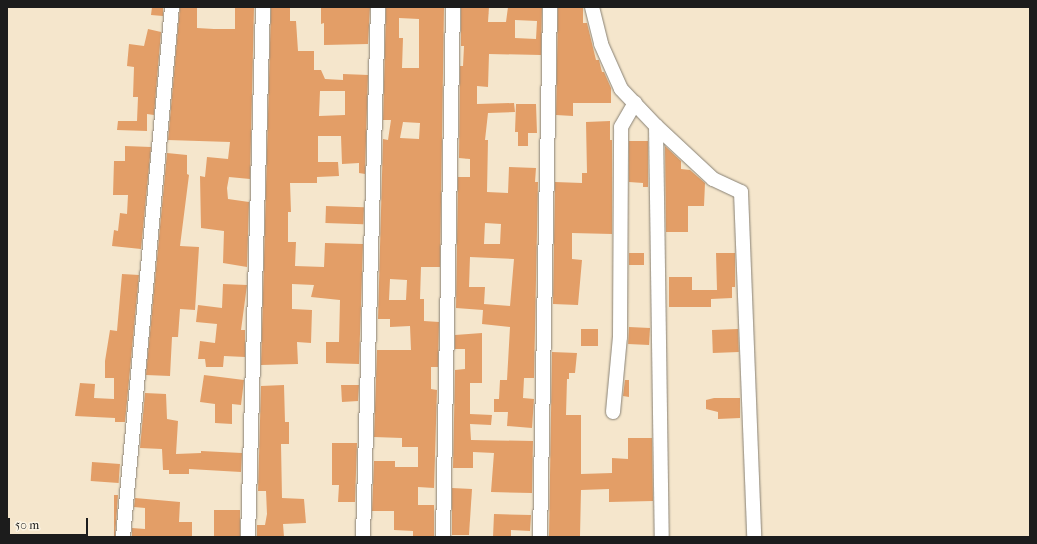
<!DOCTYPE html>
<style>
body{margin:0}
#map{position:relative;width:1037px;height:544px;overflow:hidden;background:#f5e6cc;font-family:"IM FELL French Canon",serif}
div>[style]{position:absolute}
.building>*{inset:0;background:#e39e67;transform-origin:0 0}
.roads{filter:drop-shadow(0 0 1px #888174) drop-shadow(0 0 1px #888174)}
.minor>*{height:14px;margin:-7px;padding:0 7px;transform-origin:7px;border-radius:7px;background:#fff}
span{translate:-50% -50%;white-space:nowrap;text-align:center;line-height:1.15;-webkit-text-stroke:3px #fcf5e5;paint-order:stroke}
.frame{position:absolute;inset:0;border:8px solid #1c1c1c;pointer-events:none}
.scale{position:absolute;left:8px;top:518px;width:80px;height:18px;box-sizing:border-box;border:2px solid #1c1c1c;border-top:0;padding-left:5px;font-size:12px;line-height:14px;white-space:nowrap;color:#1c1c1c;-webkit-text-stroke:3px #fcf5e5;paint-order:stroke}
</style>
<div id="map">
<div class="building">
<div style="clip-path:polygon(152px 7px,163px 7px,163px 16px,151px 15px)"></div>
<div style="clip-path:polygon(180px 7px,197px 7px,197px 28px,214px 29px,235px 29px,235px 7px,254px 7px,250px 179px,229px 177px,227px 188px,228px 199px,249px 202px,247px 267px,223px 263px,224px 231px,201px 228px,200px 176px,205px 177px,207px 157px,228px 159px,230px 142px,168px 140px)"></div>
<div style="clip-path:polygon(evenodd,271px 7px,290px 7px,290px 21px,296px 21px,298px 51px,314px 51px,314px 70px,321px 70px,325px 79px,343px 80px,343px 74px,368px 75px,365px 174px,359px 173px,359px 163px,342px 164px,341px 136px,318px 136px,318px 162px,338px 162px,339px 176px,317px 177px,317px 183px,290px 183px,291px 212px,288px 212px,288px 242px,296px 242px,295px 266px,324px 267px,325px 243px,363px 244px,359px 364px,326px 363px,326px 342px,339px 342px,340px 300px,311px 297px,314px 285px,292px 284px,292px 309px,312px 310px,311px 343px,297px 342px,298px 364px,261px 365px,271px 7px,320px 91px,345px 91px,345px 115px,319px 116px,320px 91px)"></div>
<div style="clip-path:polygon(321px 7px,370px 7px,368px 44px,324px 45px,324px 23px,321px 24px)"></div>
<div style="clip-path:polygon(evenodd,386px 7px,444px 7px,440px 267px,421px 267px,420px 299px,424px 299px,424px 321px,439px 322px,438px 367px,431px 367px,431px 389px,437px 390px,434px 488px,418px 487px,418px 505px,434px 505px,434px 537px,413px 537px,413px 531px,394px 530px,394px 511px,372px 511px,374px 461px,395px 461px,395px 467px,418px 467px,418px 447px,402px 447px,402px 438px,374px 437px,377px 350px,411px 350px,410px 326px,390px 327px,390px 319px,378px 319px,383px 139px,388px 140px,391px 120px,383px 120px,386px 7px,399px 18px,419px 19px,419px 68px,402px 68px,403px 38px,399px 38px,399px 18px,386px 7px,403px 122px,420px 123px,419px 139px,400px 138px,403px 122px,386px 7px,390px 279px,407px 280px,406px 300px,389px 300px,390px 279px)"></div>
<div style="clip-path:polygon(evenodd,461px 7px,489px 7px,488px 22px,506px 22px,508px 7px,542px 7px,541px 55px,489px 54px,488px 87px,477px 86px,477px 104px,514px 103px,515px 112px,488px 113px,485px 140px,488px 140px,487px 192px,508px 193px,509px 167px,536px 168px,535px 182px,538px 182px,534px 378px,524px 378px,523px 398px,534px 399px,532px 428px,507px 426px,508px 412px,494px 412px,494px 399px,499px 399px,500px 380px,507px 380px,510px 327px,482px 324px,483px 310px,456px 308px,458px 177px,470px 177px,470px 159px,459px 158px,460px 66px,463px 66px,464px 46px,461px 46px,461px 7px,515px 20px,537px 21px,536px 39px,515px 38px,515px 20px,461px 7px,485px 223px,501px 224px,500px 244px,484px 244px,485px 223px,461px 7px,470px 257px,514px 259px,510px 306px,484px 304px,485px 287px,469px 287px,470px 257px)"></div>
<div style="clip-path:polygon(558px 7px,583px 7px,583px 23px,587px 23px,596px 60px,599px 60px,602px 72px,604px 72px,611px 88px,611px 103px,573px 103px,573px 116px,556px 115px)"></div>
<div style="clip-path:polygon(148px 29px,161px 32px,154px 115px,147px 114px,147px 131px,117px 130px,118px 121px,137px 121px,138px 97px,133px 97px,134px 67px,127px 66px,129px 44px,144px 46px)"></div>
<div style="clip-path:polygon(516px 104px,536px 104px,537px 133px,528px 133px,528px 146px,518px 146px,518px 132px,515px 132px)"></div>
<div style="clip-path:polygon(610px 121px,610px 140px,612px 140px,612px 234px,572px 233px,572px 259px,582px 260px,578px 305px,553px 304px,555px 182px,582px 183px,582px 173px,587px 173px,586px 122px)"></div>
<div style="clip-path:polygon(629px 141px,648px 141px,648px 187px,643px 187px,643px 183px,629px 182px)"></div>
<div style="clip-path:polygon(125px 146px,151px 147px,141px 249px,112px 246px,114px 230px,118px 231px,120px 213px,127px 214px,128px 195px,113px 195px,114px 161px,125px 161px)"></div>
<div style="clip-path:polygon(665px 146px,681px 161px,681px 169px,690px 170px,705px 183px,704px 206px,688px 206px,688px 232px,666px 232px)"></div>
<div style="clip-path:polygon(167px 153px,187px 155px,187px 174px,189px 175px,180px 246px,199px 247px,195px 310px,180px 309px,178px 337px,172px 337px,170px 376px,146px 375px)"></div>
<div style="left:326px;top:206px;width:38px;height:17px;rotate:2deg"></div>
<div style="left:629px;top:253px;width:15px;height:12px"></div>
<div style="clip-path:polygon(716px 253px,735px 253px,735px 287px,732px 287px,732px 298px,711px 299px,711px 307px,669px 307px,669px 277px,692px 277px,692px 290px,717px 290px)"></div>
<div style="clip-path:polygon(122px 274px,139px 275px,125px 422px,115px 422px,115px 418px,75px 416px,80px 383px,95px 384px,94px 398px,114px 399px,114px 378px,105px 378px,105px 361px,110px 330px,117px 331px)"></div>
<div style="clip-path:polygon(223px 284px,247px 285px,241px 330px,245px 330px,245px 357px,224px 356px,223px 367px,206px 367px,205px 359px,198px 359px,200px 341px,215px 343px,217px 324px,196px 322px,198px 305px,222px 308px)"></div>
<div style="left:629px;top:327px;width:21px;height:17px;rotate:3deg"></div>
<div style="left:581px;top:329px;width:17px;height:17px"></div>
<div style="left:738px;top:329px;width:23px;height:26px;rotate:88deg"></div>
<div style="clip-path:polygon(482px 333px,482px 383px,470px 383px,470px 414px,492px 415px,491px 425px,470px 424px,471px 440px,533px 441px,532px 493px,491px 492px,494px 453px,473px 452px,473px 468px,453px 468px,455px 370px,465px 369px,465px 349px,455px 349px,455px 335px)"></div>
<div style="clip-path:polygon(552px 352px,577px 353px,575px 373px,569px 373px,569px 379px,567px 379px,566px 415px,581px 415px,581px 474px,612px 473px,612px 458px,628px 459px,628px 438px,652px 438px,653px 501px,609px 502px,609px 489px,581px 490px,580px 537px,549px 537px)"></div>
<div style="clip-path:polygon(204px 375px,244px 380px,241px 405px,232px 404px,232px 424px,215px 423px,215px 404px,200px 402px)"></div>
<div style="clip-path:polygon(625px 380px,629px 380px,629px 397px,623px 396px)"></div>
<div style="clip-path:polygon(284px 385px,285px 422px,289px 422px,289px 444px,281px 444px,282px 498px,304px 499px,306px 523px,283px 524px,284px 537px,257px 537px,257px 525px,265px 525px,267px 514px,266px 491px,258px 491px,261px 386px)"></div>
<div style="clip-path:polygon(341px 385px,359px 385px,358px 401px,342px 402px)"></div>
<div style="clip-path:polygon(145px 393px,166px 394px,167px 419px,178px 421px,176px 454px,201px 453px,201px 451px,242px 453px,241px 472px,189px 469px,189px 474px,169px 474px,169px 470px,163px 470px,162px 449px,140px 448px)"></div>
<div style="clip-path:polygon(714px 398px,740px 398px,740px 418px,718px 419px,718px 412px,706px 409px,706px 400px)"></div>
<div style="clip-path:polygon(332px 443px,357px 443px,355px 502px,338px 502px,339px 485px,332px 485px)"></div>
<div style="left:92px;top:462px;width:28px;height:19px;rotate:4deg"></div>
<div style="clip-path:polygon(452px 488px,472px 489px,469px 535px,452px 535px)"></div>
<div style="clip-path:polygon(114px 495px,118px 495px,115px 537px,114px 537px)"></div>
<div style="clip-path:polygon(135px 498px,180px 502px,179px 522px,192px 522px,192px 537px,132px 537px,132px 528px,145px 529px,145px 508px,134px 507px)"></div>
<div style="left:214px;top:510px;width:26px;height:26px"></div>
<div style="clip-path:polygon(494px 514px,531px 515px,530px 531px,511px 530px,511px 537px,493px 537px)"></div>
</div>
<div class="roads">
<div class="minor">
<div style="left:592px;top:7px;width:38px;rotate:76deg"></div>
<div style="left:601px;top:44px;width:49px;rotate:66deg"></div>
<div style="left:621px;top:89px;width:51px;rotate:46.6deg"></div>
<div style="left:656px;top:126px;width:78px;rotate:42.9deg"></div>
<div style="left:713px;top:179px;width:31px;rotate:25deg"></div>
<div style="left:741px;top:192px;width:345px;rotate:87.8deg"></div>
<div style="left:656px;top:126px;width:411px;rotate:89.2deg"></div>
<div style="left:613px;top:412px;width:75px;rotate:-84.7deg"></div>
<div style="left:620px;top:337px;width:210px;rotate:-89.7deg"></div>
<div style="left:621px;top:127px;width:28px;rotate:-60deg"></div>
<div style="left:123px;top:537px;width:532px;rotate:-84.72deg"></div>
<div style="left:248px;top:537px;width:530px;rotate:-88.38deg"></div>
<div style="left:363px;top:537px;width:530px;rotate:-88.38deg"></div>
<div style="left:443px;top:537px;width:530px;rotate:-88.92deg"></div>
<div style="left:540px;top:537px;width:530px;rotate:-88.92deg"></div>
</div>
</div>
<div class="frame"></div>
<div class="scale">50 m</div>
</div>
